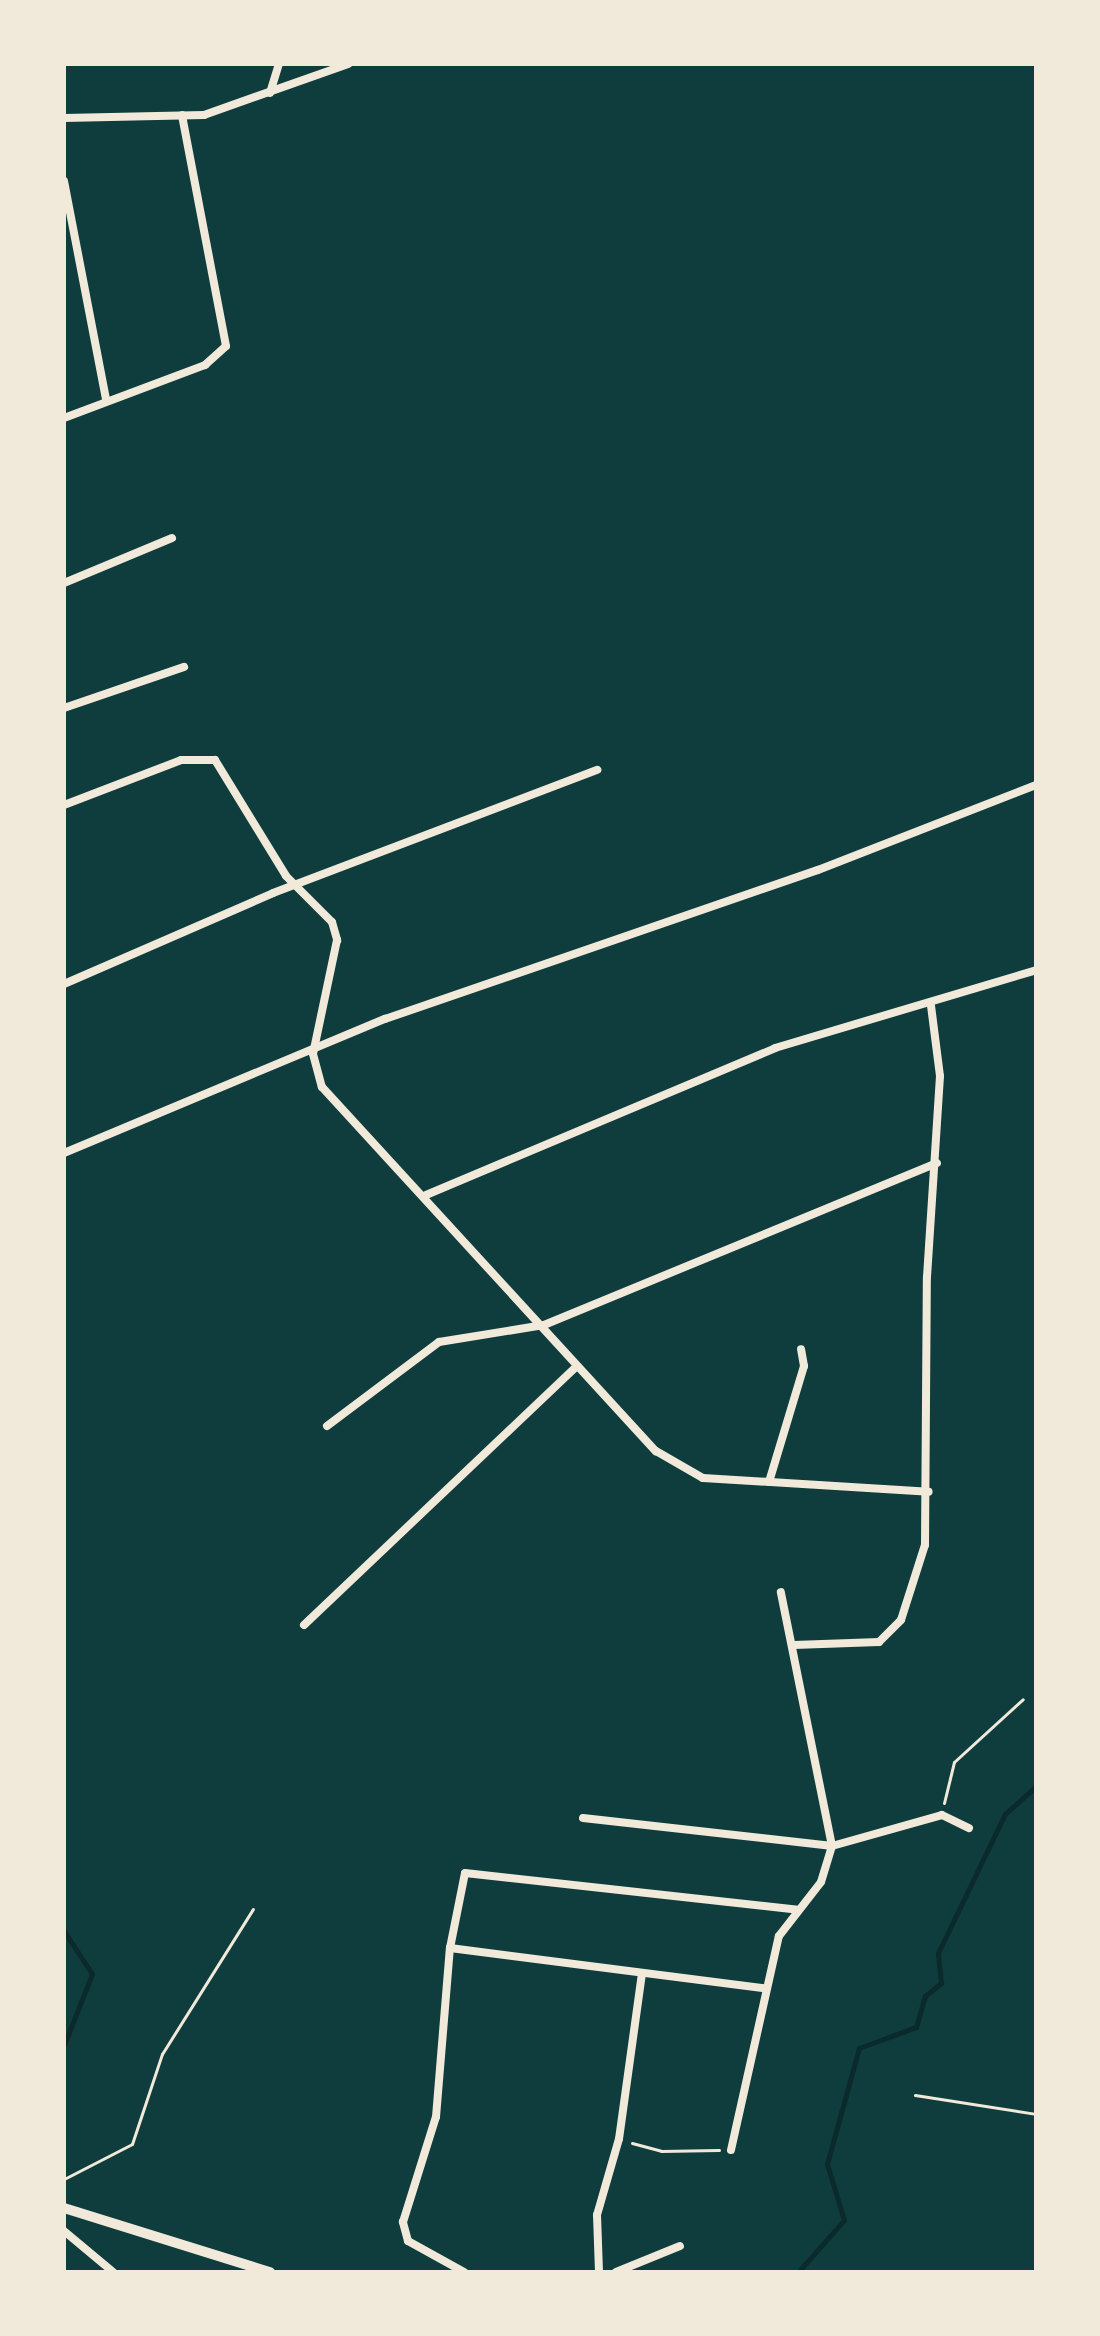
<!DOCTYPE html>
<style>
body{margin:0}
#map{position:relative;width:1100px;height:2336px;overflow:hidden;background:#0f3d3e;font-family:Quicksand,sans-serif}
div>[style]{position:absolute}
.stream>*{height:5px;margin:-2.5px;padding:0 2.5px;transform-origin:2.5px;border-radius:2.5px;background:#0a2a2b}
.path>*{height:3px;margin:-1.5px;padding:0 1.5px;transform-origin:1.5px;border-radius:1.5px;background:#f1e9da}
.minor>*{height:8px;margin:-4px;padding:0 4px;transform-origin:4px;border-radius:4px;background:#f1e9da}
.tertiary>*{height:10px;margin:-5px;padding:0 5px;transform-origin:5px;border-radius:5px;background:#f1e9da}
span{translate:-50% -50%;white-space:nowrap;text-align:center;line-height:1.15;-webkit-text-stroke:8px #f1e9da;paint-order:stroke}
.frame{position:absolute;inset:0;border:66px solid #f1e9da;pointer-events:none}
</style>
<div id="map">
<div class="stream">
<div style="left:64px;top:1931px;width:51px;rotate:56.9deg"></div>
<div style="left:92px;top:1974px;width:76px;rotate:111.5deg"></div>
<div style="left:798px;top:2272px;width:69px;rotate:-48.5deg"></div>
<div style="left:844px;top:2220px;width:59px;rotate:-106.9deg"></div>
<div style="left:827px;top:2164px;width:120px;rotate:-74.6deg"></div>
<div style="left:859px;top:2048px;width:61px;rotate:-20.2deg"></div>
<div style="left:916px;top:2027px;width:32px;rotate:-74deg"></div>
<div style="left:925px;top:1996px;width:21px;rotate:-39deg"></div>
<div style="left:941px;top:1983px;width:30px;rotate:-96deg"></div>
<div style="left:938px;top:1953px;width:154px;rotate:-64.3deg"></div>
<div style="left:1005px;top:1814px;width:42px;rotate:-42.1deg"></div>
</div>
<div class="path">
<div style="left:944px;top:1803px;width:42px;rotate:-76.3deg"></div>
<div style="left:954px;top:1762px;width:93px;rotate:-42.4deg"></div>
<div style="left:915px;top:2095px;width:122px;rotate:8.9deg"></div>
<div style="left:632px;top:2143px;width:30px;rotate:15deg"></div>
<div style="left:661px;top:2151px;width:58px;rotate:-1deg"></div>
<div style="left:1036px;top:2159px;width:7px;rotate:90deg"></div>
<div style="left:64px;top:2179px;width:76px;rotate:-27.2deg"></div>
<div style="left:132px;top:2144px;width:95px;rotate:-71.6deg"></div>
<div style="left:162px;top:2054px;width:171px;rotate:-57.9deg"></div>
</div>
<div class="minor">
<div style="left:270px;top:93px;width:30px;rotate:-73deg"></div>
<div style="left:64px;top:118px;width:140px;rotate:-1.2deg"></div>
<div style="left:204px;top:115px;width:153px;rotate:-19.5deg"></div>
<div style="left:64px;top:181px;width:223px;rotate:79.1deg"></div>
<div style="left:64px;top:418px;width:151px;rotate:-20.6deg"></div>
<div style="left:205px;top:365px;width:28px;rotate:-42deg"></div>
<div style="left:226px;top:346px;width:235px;rotate:-100.8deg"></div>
<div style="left:64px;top:583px;width:117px;rotate:-22.6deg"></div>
<div style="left:64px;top:708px;width:127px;rotate:-18.9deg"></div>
<div style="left:64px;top:805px;width:125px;rotate:-21deg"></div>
<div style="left:181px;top:760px;width:34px"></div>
<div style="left:215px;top:760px;width:136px;rotate:58.5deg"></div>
<div style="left:286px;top:876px;width:65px;rotate:45deg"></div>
<div style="left:332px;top:922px;width:19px;rotate:74deg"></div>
<div style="left:337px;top:940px;width:116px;rotate:101.9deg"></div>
<div style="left:313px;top:1054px;width:34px;rotate:75deg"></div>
<div style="left:322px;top:1087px;width:494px;rotate:47.5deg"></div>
<div style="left:656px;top:1451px;width:54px;rotate:29.9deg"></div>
<div style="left:703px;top:1478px;width:226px;rotate:3.5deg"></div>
<div style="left:64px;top:984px;width:228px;rotate:-23.5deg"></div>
<div style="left:273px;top:893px;width:347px;rotate:-20.8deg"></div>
<div style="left:64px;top:1153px;width:348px;rotate:-22.7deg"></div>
<div style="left:385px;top:1019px;width:458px;rotate:-19deg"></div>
<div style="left:818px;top:870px;width:234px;rotate:-21.3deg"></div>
<div style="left:426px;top:1195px;width:379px;rotate:-22.8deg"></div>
<div style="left:775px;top:1048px;width:272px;rotate:-16.6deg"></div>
<div style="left:327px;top:1426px;width:140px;rotate:-36.9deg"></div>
<div style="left:439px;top:1342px;width:106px;rotate:-9.2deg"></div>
<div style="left:544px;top:1325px;width:425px;rotate:-22.4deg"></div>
<div style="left:769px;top:1482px;width:121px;rotate:-73.2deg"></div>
<div style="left:804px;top:1366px;width:17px;rotate:-100deg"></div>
<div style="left:304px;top:1625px;width:375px;rotate:-43.5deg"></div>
<div style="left:794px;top:1645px;width:85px;rotate:-2deg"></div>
<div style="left:879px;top:1642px;width:31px;rotate:-45deg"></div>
<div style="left:901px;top:1620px;width:79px;rotate:-72.3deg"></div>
<div style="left:925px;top:1545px;width:268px;rotate:-89.6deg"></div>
<div style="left:927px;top:1277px;width:201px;rotate:-86.3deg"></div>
<div style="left:940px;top:1076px;width:71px;rotate:-97.3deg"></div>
<div style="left:583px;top:1818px;width:251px;rotate:6.4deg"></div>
<div style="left:832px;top:1846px;width:114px;rotate:-15.7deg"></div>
<div style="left:942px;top:1815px;width:30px;rotate:26deg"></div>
<div style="left:450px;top:1948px;width:317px;rotate:7.3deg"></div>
<div style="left:731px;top:2150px;width:219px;rotate:-77.4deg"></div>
<div style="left:779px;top:1936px;width:68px;rotate:-52.1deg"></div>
<div style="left:821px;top:1882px;width:38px;rotate:-73deg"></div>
<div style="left:832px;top:1846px;width:259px;rotate:-101.4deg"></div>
<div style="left:64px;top:2231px;width:64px;rotate:39.9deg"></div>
<div style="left:464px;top:2272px;width:64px;rotate:-151deg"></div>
<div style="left:408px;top:2241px;width:20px;rotate:-105deg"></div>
<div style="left:403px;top:2222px;width:110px;rotate:-72.6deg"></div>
<div style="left:436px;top:2117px;width:170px;rotate:-85.3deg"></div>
<div style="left:450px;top:1948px;width:76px;rotate:-78.7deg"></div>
<div style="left:465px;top:1873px;width:335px;rotate:6.3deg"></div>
<div style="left:599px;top:2272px;width:57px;rotate:-92deg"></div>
<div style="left:597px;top:2215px;width:79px;rotate:-73.9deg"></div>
<div style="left:619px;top:2139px;width:167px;rotate:-82.1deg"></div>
<div style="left:616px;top:2272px;width:69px;rotate:-22.1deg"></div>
</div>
<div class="tertiary">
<div style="left:64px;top:2208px;width:216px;rotate:17.3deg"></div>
</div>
<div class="frame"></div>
</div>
